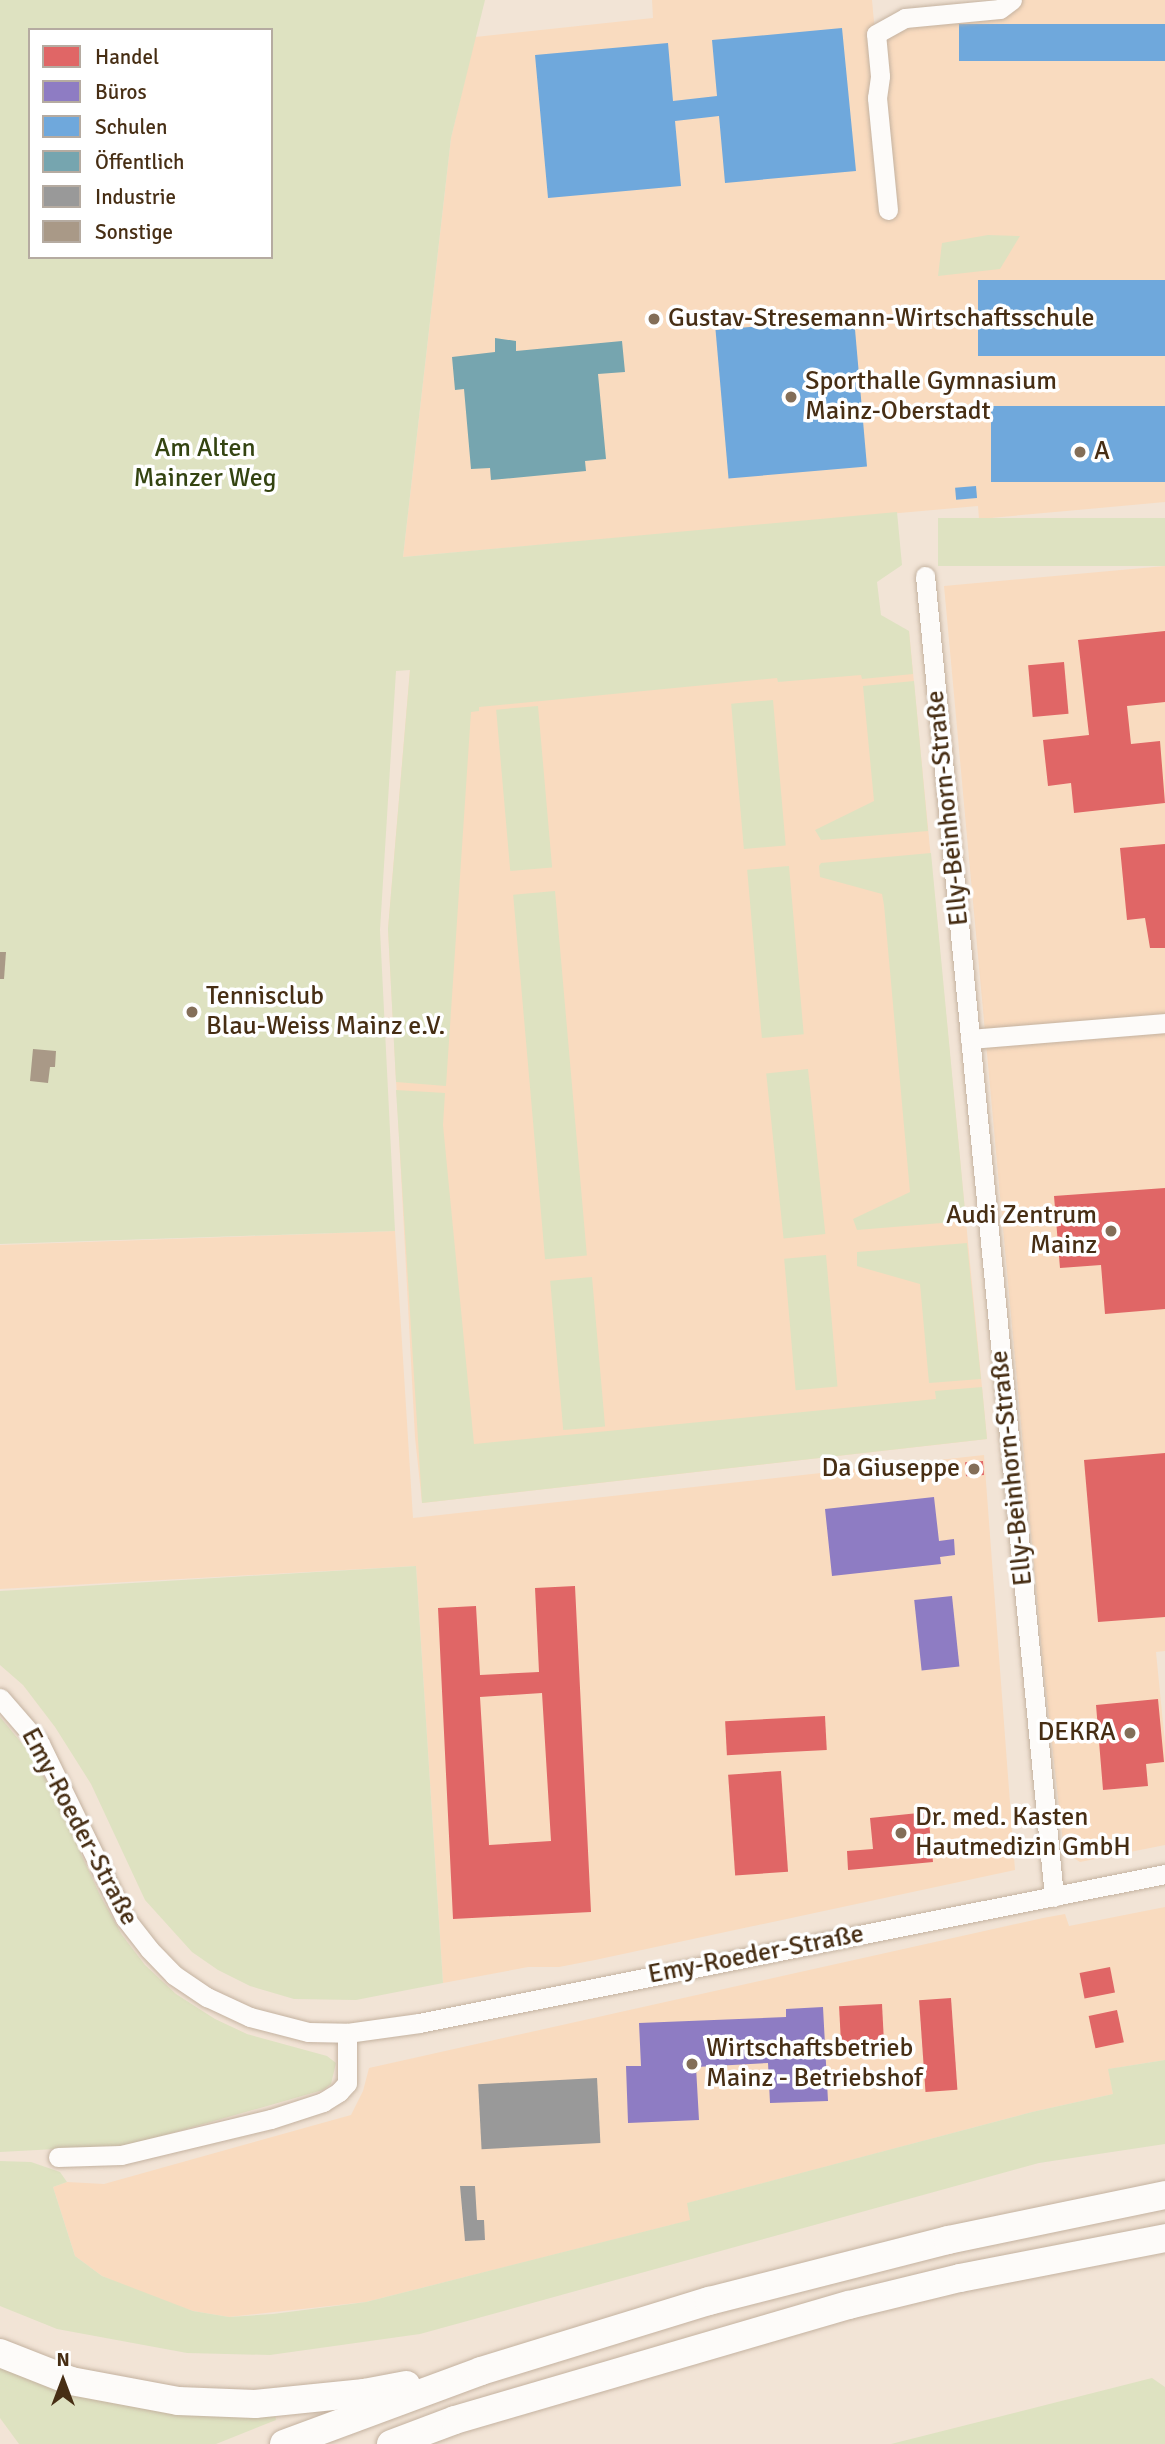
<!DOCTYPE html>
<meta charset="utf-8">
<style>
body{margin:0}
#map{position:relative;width:1165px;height:2444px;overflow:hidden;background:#f2e4d6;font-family:Signika,sans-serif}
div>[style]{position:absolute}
.built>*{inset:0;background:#f9dbbf}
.green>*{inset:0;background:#dee2c1;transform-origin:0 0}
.shops>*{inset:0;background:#e06666;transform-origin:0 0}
.offices>*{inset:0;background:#8e7cc3;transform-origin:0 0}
.schools>*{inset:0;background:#6fa8dc;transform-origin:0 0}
.public>*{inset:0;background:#76a5af}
.industry>*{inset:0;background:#999;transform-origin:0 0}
.building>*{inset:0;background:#a99987}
.roads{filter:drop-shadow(0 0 2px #c4b2a0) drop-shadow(0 0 2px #c4b2a0)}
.minor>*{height:19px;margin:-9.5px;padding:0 9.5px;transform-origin:9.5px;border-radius:9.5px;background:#fdfbf9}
.highway>*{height:28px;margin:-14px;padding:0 14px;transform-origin:14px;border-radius:14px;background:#fdfbf9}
.dots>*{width:19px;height:19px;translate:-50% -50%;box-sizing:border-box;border:4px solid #fff;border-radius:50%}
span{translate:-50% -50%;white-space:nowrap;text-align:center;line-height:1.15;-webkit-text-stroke:7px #fff;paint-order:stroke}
.poi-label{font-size:26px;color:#472e14}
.left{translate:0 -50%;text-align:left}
.right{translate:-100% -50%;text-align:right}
.park-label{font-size:26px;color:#344411}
.street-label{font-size:26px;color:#472e14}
.legend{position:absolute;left:28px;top:28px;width:245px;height:231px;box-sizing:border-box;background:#fff;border:2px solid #b5aba1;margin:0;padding:9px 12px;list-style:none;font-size:21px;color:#472e14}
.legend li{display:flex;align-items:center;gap:14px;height:35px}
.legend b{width:35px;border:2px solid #b5aba1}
.north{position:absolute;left:28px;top:2346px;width:70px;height:70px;-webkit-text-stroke:5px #fff;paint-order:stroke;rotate:0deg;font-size:19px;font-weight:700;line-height:28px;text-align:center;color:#472e14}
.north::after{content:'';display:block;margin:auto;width:24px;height:32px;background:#472e14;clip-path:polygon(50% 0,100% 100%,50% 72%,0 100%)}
</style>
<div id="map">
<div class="built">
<div style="clip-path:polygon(652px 0,872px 0,875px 33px,1012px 0,1165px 0,1165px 502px,979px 519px,978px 506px,403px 557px,451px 138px,475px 37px,653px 18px)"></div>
<div style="clip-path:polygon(1165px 566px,1165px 1651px,1156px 1652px,1165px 1743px,1165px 1845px,1080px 1862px,1064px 1852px,1043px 1663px,944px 586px)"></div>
<div style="clip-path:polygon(909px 631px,987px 1439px,422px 1503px,415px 1437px,388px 929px,410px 669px)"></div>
<div style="clip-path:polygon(395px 1231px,413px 1518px,984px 1455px,1015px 1870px,595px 1960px,559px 1967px,528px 1967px,443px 1983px,416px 1566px,0 1589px,0 1245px)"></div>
<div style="clip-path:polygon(1165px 1907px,1165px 2060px,1109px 2069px,1113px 2094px,1032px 2112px,688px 2203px,691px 2220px,366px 2302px,229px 2317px,193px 2311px,146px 2295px,102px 2276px,75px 2256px,53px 2187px,67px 2182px,104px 2184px,351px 2115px,363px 2091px,369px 2068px,1043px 1918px,1065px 1914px,1069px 1926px)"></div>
</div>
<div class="green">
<div style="clip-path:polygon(evenodd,0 0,485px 0,451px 138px,403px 557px,897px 512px,902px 565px,877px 582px,881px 615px,909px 631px,913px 674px,862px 679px,861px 675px,778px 682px,777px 678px,479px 707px,479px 711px,471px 712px,446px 1086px,396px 1082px,388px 929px,410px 670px,396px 671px,380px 930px,395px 1231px,0 1244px,0 0,30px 30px,271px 30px,271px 257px,30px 257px,30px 30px)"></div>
<div style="clip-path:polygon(988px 235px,1020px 236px,1000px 269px,938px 276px,942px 243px)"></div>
<div style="left:1165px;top:518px;width:48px;height:227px;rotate:90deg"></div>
<div style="clip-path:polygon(914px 681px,928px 831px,821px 840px,815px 830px,874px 801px,863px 686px)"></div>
<div style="left:773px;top:700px;width:146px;height:42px;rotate:85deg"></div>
<div style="left:538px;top:706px;width:162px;height:42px;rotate:85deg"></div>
<div style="clip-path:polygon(931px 853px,966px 1221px,857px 1230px,853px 1219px,910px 1192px,884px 905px,882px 894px,820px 877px,819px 866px,821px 863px)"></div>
<div style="left:789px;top:866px;width:169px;height:42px;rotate:85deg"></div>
<div style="left:555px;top:891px;width:366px;height:42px;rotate:85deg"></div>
<div style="left:808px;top:1069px;width:166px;height:42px;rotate:84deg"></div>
<div style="clip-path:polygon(396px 1090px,445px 1093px,443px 1125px,474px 1444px,936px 1399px,935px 1391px,982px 1387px,987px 1439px,422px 1503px)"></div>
<div style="clip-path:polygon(967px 1243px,981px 1379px,929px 1383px,920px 1284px,857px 1266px,857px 1252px)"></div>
<div style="left:826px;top:1255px;width:132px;height:42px;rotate:85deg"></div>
<div style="left:592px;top:1277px;width:150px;height:42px;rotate:85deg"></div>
<div style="clip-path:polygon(416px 1566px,443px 1983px,356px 2000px,294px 1999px,250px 1986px,218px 1970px,192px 1952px,145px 1900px,91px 1784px,55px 1727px,23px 1685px,0 1665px,0 1591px)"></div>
<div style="clip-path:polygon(0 1717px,25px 1747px,48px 1783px,100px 1895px,122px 1935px,145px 1965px,176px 1994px,215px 2019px,247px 2034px,327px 2056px,336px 2063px,331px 2084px,323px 2090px,130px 2145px,0 2152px)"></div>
<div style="clip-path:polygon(1165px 2060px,1165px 2144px,1039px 2163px,420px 2334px,270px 2355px,187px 2353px,57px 2329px,0 2306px,0 2161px,31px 2162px,60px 2172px,67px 2182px,53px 2187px,75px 2256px,102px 2276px,193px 2311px,229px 2317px,273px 2314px,366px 2302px,690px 2220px,687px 2203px,1032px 2112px,1113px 2094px,1108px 2069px)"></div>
<div style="clip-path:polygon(0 2367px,275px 2414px,276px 2420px,216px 2444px,19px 2444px,0 2418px)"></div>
<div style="clip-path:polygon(1152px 2378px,1165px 2387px,1165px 2444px,891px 2444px)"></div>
</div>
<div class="shops">
<div style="clip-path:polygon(1165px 631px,1165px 702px,1127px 706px,1131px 744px,1160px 741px,1165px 803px,1074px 813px,1071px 783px,1048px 786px,1043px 740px,1089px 735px,1078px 640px)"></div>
<div style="left:1064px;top:662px;width:52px;height:36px;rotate:85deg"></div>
<div style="clip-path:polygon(1165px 844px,1165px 948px,1150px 948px,1145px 918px,1127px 920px,1120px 848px)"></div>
<div style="clip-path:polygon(1165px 1188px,1165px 1309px,1105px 1314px,1101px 1265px,1060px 1268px,1054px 1196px)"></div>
<div style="clip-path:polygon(1165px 1453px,1165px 1617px,1098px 1622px,1084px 1460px)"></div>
<div style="left:983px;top:1461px;width:14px;height:18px;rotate:86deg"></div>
<div style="clip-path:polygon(evenodd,575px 1586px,591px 1912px,453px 1919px,438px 1608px,476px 1606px,480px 1675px,539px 1672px,535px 1588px,575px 1586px,542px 1693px,551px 1841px,489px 1845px,480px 1697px,542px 1693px)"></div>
<div style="clip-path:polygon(1158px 1699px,1164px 1762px,1146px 1764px,1148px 1786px,1103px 1790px,1096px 1705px)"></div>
<div style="left:825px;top:1716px;width:34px;height:100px;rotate:87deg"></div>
<div style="left:781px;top:1771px;width:101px;height:53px;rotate:86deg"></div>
<div style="clip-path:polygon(928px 1812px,933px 1862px,848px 1870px,847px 1851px,873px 1849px,870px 1818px)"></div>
<div style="left:1110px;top:1967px;width:26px;height:31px;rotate:79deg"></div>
<div style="left:951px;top:1998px;width:92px;height:32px;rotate:86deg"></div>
<div style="left:882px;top:2004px;width:36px;height:43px;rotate:87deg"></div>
<div style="left:1117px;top:2010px;width:33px;height:29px;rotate:78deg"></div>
</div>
<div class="offices">
<div style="clip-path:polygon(934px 1497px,939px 1541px,954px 1539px,955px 1555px,940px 1557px,941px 1564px,832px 1576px,825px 1509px)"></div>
<div style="left:952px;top:1596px;width:71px;height:38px;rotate:84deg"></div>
<div style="clip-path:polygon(823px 2007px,828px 2101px,770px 2103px,768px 2063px,696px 2067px,699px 2120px,628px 2123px,626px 2066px,641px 2066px,639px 2023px,786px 2017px,786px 2009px)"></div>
</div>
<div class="schools">
<div style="left:1165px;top:24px;width:37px;height:206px;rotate:90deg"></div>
<div style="clip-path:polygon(842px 28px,856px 171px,725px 183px,719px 116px,675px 121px,681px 186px,548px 198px,535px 55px,668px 43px,673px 101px,717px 96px,712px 40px)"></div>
<div style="left:1165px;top:280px;width:76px;height:187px;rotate:90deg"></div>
<div style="left:854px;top:318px;width:149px;height:139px;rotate:85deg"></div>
<div style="left:1165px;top:406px;width:76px;height:174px;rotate:90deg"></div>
<div style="left:976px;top:486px;width:12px;height:21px;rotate:85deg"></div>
</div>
<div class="public">
<div style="clip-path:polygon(495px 338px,516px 341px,516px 351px,622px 341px,625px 372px,598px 374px,606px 459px,585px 461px,586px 471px,491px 480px,490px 468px,471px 469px,464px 389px,455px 390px,452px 357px,495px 352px)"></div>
</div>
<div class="industry">
<div style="left:597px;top:2078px;width:65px;height:119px;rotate:87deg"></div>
<div style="clip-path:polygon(460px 2186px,475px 2186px,477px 2220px,484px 2220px,485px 2240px,465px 2241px)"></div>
</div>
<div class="building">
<div style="clip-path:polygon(0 952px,6px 952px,4px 979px,0 979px)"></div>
<div style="clip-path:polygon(33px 1049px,56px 1051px,55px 1067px,50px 1067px,48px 1083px,30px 1081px)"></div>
</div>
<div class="roads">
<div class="minor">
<div style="left:888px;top:210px;width:113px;rotate:-95.6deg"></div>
<div style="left:877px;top:98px;width:22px;rotate:-82deg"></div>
<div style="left:880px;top:76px;width:42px;rotate:-95.4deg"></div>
<div style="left:876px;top:34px;width:33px;rotate:-29deg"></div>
<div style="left:905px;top:18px;width:95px;rotate:-5.4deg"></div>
<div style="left:1000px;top:9px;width:15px;rotate:-37deg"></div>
<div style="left:925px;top:576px;width:1327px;rotate:84.42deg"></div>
<div style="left:970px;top:1039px;width:196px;rotate:-4.7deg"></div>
<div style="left:0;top:1698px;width:61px;rotate:49deg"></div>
<div style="left:40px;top:1744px;width:194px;rotate:64deg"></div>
<div style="left:125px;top:1918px;width:39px;rotate:52deg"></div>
<div style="left:149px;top:1949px;width:36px;rotate:46deg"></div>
<div style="left:174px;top:1975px;width:40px;rotate:34deg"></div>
<div style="left:207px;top:1997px;width:47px;rotate:24.9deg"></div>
<div style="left:250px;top:2017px;width:60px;rotate:14.5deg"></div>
<div style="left:308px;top:2032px;width:39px;rotate:1deg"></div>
<div style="left:347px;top:2033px;width:73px;rotate:-7.9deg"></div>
<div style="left:419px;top:2023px;width:761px;rotate:-11.3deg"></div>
<div style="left:58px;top:2157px;width:63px;rotate:-1.8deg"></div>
<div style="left:121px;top:2155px;width:154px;rotate:-13.5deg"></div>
<div style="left:271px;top:2119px;width:55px;rotate:-18.1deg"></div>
<div style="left:323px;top:2102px;width:19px;rotate:-32deg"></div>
<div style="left:339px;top:2092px;width:12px;rotate:-48deg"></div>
<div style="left:347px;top:2083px;width:50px;rotate:-90deg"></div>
</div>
<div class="highway">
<div style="left:0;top:2353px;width:76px;rotate:21.5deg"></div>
<div style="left:71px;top:2381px;width:109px;rotate:10.6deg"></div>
<div style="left:178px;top:2401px;width:77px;rotate:2.2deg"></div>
<div style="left:255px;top:2404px;width:110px;rotate:-5.8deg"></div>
<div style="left:364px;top:2393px;width:43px;rotate:-10.8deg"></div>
<div style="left:284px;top:2444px;width:210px;rotate:-20.3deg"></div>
<div style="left:481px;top:2371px;width:239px;rotate:-17.1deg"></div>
<div style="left:709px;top:2301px;width:247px;rotate:-14.3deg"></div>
<div style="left:948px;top:2240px;width:222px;rotate:-11.7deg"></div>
<div style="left:391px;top:2444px;width:68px;rotate:-20.6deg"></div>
<div style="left:455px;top:2420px;width:410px;rotate:-16.3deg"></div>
<div style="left:849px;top:2305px;width:114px;rotate:-13.7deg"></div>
<div style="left:960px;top:2278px;width:209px;rotate:-11deg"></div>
</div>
</div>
<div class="dots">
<div style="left:654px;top:319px;background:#836e58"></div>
<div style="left:791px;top:397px;background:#836e58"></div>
<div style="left:1080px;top:452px;background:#836e58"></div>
<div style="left:192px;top:1012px;background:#836e58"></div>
<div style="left:1111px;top:1231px;background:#836e58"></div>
<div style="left:974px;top:1469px;background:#836e58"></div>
<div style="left:1130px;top:1733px;background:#836e58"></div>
<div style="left:901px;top:1833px;background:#836e58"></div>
<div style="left:692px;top:2064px;background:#836e58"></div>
</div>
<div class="poi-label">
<span class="left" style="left:668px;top:319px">Gustav-Stresemann-Wirtschaftsschule</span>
<span class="left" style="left:805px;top:397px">Sporthalle Gymnasium<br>Mainz-Oberstadt</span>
<span class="left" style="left:1094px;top:452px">A</span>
<span class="left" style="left:206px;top:1012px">Tennisclub<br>Blau-Weiss Mainz e.V.</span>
<span class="right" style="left:1097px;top:1231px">Audi Zentrum<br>Mainz</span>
<span class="right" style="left:960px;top:1469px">Da Giuseppe</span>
<span class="right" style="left:1116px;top:1733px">DEKRA</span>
<span class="left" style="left:915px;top:1833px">Dr. med. Kasten<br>Hautmedizin GmbH</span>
<span class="left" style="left:706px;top:2064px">Wirtschaftsbetrieb<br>Mainz - Betriebshof</span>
</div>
<div class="park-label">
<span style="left:205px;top:464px">Am Alten<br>Mainzer Weg</span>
</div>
<div class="street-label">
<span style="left:948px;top:808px;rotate:-96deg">Elly-Beinhorn-Straße</span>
<span style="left:1012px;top:1468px;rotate:-96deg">Elly-Beinhorn-Straße</span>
<span style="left:79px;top:1827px;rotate:62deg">Emy-Roeder-Straße</span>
<span style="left:756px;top:1955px;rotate:-11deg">Emy-Roeder-Straße</span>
</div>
<ul class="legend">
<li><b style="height:19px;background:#e06666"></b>Handel</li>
<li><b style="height:19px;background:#8e7cc3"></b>Büros</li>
<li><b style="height:19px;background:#6fa8dc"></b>Schulen</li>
<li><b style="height:19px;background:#76a5af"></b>Öffentlich</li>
<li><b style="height:19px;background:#999"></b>Industrie</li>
<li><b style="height:19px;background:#a99987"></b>Sonstige</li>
</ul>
<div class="north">N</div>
</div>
